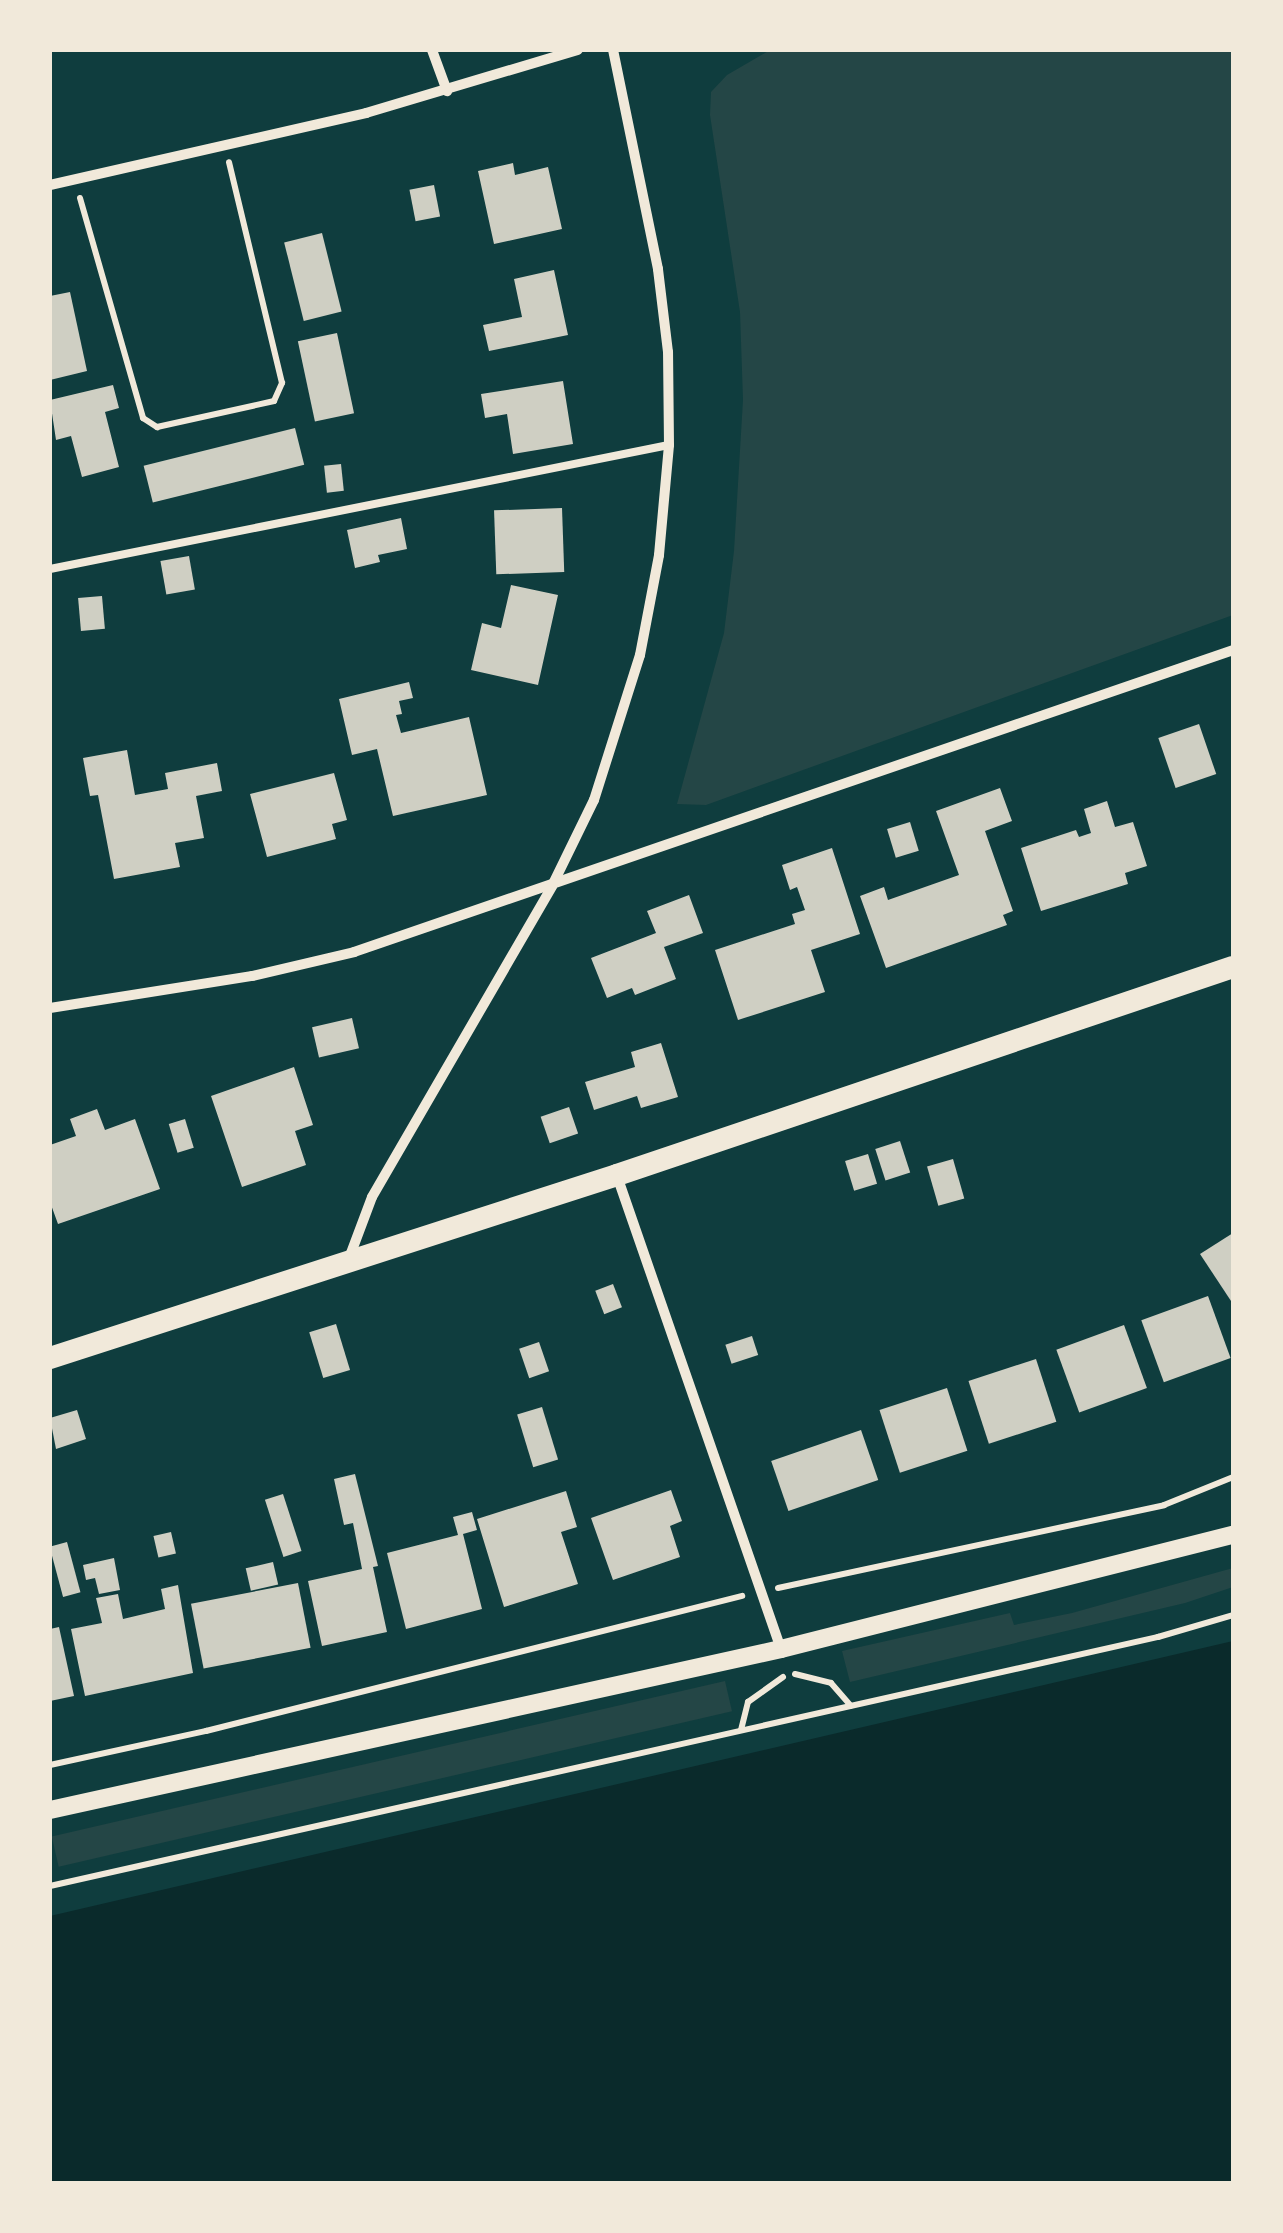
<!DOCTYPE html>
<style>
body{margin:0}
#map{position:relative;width:1283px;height:2233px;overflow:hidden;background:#0f3d3e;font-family:"PT Sans",sans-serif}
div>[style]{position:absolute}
.green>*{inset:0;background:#244646;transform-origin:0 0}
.water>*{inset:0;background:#0a2a2b}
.building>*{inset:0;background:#cfcfc3;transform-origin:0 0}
.path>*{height:6px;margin:-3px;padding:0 3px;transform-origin:3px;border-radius:3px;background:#f1e9da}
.service>*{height:8px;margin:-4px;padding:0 4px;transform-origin:4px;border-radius:4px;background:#f1e9da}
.minor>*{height:10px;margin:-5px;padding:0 5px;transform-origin:5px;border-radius:5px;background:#f1e9da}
.tertiary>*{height:18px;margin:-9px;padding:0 9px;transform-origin:9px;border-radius:9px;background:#f1e9da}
.primary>*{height:22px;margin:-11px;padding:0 11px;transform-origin:11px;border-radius:11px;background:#f1e9da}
span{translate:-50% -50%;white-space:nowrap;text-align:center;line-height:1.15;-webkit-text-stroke:8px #f1e9da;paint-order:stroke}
.frame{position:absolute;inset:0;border:52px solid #f1e9da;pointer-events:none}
</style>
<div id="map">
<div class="green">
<div style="clip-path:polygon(770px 50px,1233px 50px,1233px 615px,706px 805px,677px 804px,724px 633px,734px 551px,743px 400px,740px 312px,710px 115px,711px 92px,727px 75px)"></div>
<div style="clip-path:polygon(1233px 1568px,1233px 1587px,1185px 1603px,850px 1682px,842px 1651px,1010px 1613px,1014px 1625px,1072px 1613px)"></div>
<div style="left:725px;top:1681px;width:31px;height:691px;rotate:77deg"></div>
</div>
<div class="water">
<div style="clip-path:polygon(1233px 1641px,1233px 2183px,50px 2183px,50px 1916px)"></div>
</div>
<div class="building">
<div style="clip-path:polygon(513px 163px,515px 175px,548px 167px,562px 229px,494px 244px,478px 171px)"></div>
<div style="left:434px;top:185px;width:32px;height:25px;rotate:79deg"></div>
<div style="left:322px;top:233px;width:81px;height:39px;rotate:76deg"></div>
<div style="clip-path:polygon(554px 270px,568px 335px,489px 351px,483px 325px,522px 317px,514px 279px)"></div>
<div style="clip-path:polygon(70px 292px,87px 371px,50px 380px,50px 296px)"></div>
<div style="left:337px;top:333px;width:82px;height:40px;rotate:78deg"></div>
<div style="clip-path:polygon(563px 381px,573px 444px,513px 454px,507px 414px,485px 418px,481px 394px)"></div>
<div style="clip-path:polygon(113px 385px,119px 408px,105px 412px,119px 467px,82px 477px,71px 436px,56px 440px,50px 400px)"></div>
<div style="left:295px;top:428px;width:38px;height:156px;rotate:76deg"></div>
<div style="left:341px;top:464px;width:27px;height:17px;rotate:84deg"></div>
<div style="left:562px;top:508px;width:64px;height:68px;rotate:88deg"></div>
<div style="clip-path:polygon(401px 518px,407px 549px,378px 555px,380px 562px,355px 568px,347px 530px)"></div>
<div style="left:189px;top:556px;width:34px;height:29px;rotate:80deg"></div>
<div style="clip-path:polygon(511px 585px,558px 595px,538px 685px,471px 670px,482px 623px,501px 628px)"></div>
<div style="left:102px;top:596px;width:33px;height:24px;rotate:85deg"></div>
<div style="clip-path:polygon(409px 682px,413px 698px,399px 701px,402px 714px,396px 715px,401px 733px,469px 717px,487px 795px,393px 816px,377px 749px,352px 755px,339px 699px)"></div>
<div style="left:1199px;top:724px;width:53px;height:43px;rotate:71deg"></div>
<div style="clip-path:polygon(127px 750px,135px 795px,168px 789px,165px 773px,217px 763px,222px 791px,196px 796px,204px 838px,175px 843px,180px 867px,114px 879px,98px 795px,90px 796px,83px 758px)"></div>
<div style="clip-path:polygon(334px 773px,347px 820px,332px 824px,336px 839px,267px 857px,250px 794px)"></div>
<div style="clip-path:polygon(1000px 788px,1012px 821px,985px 831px,1013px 911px,1003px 915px,1007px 925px,886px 968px,860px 896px,884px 887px,888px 900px,959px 875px,936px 811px)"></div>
<div style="clip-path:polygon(1107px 801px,1115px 827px,1133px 822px,1147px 866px,1125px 873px,1128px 884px,1041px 911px,1021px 848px,1076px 830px,1079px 837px,1091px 833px,1084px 809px)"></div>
<div style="left:910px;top:822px;width:30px;height:24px;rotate:73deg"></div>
<div style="clip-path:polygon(832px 848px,860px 934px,811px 950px,825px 992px,738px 1020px,715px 950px,795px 924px,792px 914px,805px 910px,797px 887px,790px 890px,782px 865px)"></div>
<div style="clip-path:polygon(689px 895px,703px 933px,664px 947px,676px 979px,635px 995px,632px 988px,607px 998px,591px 958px,656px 933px,647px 911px)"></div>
<div style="left:352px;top:1018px;width:31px;height:41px;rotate:77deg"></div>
<div style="clip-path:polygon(661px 1043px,678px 1097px,641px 1108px,637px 1096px,594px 1110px,585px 1082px,635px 1067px,631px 1052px)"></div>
<div style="clip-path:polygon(294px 1067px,313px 1125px,295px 1131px,306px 1165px,242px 1187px,211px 1096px)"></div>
<div style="left:569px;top:1107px;width:28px;height:30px;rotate:71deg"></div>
<div style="clip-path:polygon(97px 1109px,105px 1130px,135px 1119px,160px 1189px,58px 1224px,50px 1202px,50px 1145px,76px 1136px,70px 1119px)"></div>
<div style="left:185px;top:1119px;width:30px;height:17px;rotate:73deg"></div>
<div style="left:900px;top:1141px;width:33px;height:26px;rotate:72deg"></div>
<div style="left:868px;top:1154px;width:31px;height:24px;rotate:73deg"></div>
<div style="left:953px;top:1159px;width:41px;height:27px;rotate:74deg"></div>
<div style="clip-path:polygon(1233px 1233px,1233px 1304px,1200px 1254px)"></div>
<div style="left:613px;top:1284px;width:25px;height:19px;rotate:69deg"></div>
<div style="left:1208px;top:1296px;width:66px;height:71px;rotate:70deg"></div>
<div style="left:336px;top:1324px;width:48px;height:28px;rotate:73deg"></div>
<div style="left:1124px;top:1325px;width:67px;height:72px;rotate:70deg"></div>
<div style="left:752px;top:1336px;width:20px;height:28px;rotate:72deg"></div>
<div style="left:539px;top:1342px;width:31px;height:21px;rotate:71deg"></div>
<div style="left:1036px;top:1359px;width:66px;height:71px;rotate:72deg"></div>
<div style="left:947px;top:1388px;width:66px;height:71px;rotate:72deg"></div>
<div style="left:542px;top:1407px;width:55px;height:26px;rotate:73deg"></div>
<div style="clip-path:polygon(77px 1410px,86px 1439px,56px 1449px,50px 1418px)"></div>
<div style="left:861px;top:1430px;width:53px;height:95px;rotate:71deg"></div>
<div style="clip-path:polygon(355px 1474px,378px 1566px,373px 1567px,387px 1632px,322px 1646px,308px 1581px,362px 1569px,353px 1523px,344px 1525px,334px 1479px)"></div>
<div style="clip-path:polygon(671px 1490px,682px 1521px,670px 1526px,680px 1557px,613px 1580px,591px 1518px)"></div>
<div style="clip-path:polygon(566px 1491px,577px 1527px,561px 1532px,578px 1584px,504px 1607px,477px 1519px)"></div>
<div style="left:283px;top:1494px;width:60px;height:19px;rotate:72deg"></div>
<div style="clip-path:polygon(472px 1512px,477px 1530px,463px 1534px,482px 1609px,406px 1629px,387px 1553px,458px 1535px,453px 1517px)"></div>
<div style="left:171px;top:1532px;width:22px;height:18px;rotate:77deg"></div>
<div style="left:67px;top:1542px;width:52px;height:18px;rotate:75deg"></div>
<div style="clip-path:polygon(114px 1558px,120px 1590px,99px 1594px,95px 1578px,86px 1580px,83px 1565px)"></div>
<div style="left:273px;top:1562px;width:23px;height:28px;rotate:77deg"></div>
<div style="left:298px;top:1583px;width:66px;height:109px;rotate:79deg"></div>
<div style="clip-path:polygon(178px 1585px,193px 1673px,85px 1696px,71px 1629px,102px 1623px,96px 1598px,118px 1594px,123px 1619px,165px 1609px,161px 1589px)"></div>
<div style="clip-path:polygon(59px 1627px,74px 1696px,50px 1701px,50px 1629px)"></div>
</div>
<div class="path">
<div style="left:80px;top:198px;width:229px;rotate:74deg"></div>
<div style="left:143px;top:418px;width:17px;rotate:33deg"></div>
<div style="left:157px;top:427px;width:120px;rotate:-12.5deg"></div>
<div style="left:274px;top:401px;width:20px;rotate:-66deg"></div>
<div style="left:282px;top:383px;width:227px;rotate:-103.5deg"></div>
<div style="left:778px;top:1588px;width:395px;rotate:-12.1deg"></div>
<div style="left:1164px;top:1505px;width:74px;rotate:-22.1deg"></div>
<div style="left:795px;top:1674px;width:37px;rotate:14deg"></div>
<div style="left:831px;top:1683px;width:30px;rotate:49deg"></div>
<div style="left:741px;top:1730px;width:29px;rotate:-76deg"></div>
<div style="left:748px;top:1702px;width:43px;rotate:-35.5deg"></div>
<div style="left:50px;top:1765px;width:160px;rotate:-12.3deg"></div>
<div style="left:206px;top:1731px;width:553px;rotate:-14.14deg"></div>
<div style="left:50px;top:1886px;width:1136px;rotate:-12.67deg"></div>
<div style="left:1158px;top:1637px;width:78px;rotate:-16.3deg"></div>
</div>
<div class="service">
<div style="left:50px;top:569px;width:631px;rotate:-11.33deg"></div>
</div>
<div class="minor">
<div style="left:432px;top:50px;width:44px;rotate:69.9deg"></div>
<div style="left:50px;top:185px;width:324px;rotate:-12.8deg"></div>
<div style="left:366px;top:113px;width:221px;rotate:-16.6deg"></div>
<div style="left:50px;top:1008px;width:205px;rotate:-9deg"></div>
<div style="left:252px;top:976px;width:105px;rotate:-13.2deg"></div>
<div style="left:354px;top:952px;width:929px;rotate:-18.96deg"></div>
<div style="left:617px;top:1176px;width:501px;rotate:70.88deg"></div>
<div style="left:348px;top:1261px;width:68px;rotate:-69.4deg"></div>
<div style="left:372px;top:1197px;width:359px;rotate:-59.9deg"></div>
<div style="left:552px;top:886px;width:96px;rotate:-64deg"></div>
<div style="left:594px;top:800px;width:152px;rotate:-72.4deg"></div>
<div style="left:640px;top:655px;width:102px;rotate:-79.2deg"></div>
<div style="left:659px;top:555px;width:110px;rotate:-84.8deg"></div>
<div style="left:669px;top:445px;width:93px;rotate:-90.6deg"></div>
<div style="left:668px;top:352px;width:84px;rotate:-96.9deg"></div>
<div style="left:658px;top:269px;width:224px;rotate:-101.6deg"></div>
</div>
<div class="tertiary">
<div style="left:50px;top:1810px;width:749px;rotate:-12.42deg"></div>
<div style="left:781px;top:1649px;width:466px;rotate:-14.2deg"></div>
</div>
<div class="primary">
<div style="left:50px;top:1358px;width:596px;rotate:-17.89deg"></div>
<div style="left:617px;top:1175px;width:650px;rotate:-18.66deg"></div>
</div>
<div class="frame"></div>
</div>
